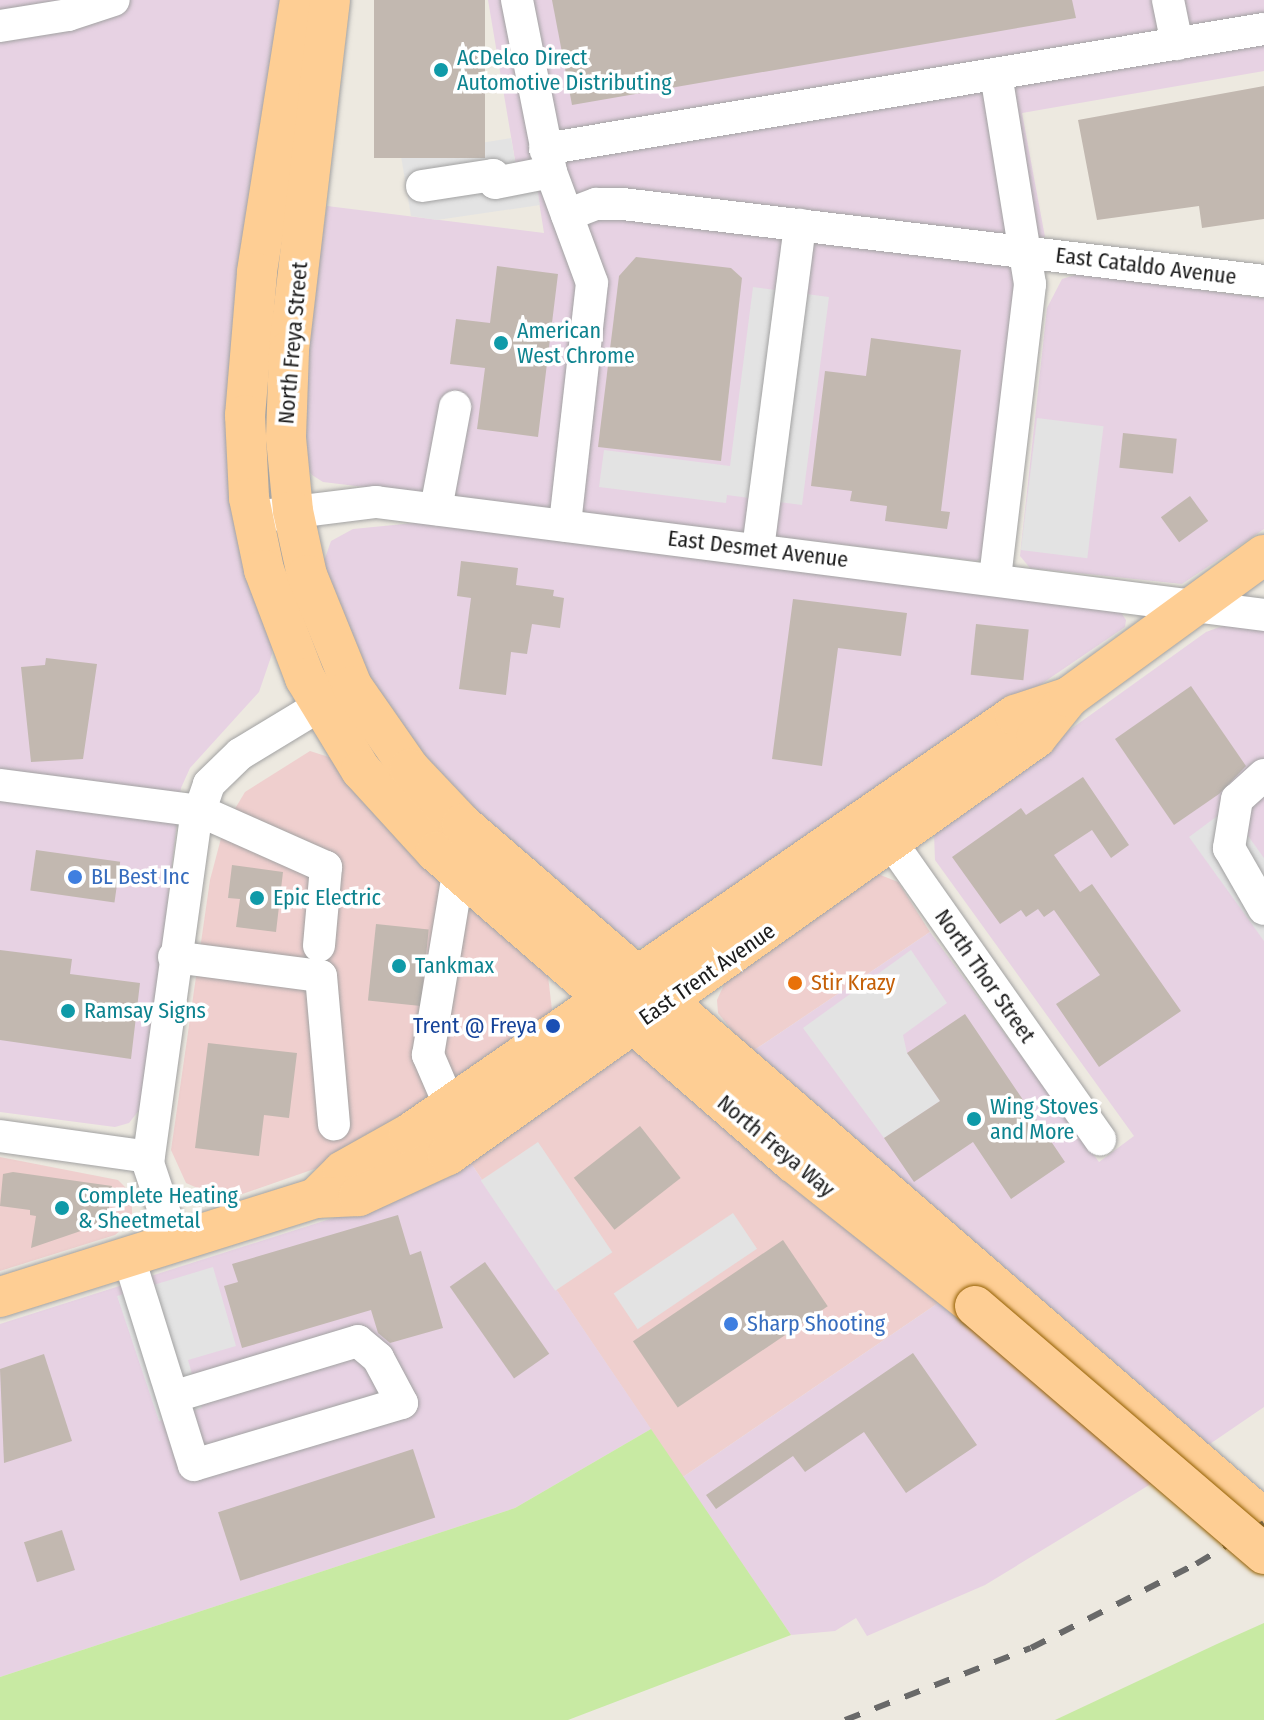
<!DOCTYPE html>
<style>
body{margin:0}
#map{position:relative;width:1264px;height:1720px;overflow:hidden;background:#ede9e0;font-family:"Fira Sans Condensed",sans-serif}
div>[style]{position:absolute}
.commercial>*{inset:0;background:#efcfce}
.industrial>*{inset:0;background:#e7d2e3}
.grass>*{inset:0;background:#c8eaa3}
.parking>*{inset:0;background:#e3e3e3;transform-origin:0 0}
.building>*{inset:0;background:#c2b8b0;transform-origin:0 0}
.roads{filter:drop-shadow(0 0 2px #a2a2a2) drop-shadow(0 0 2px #a2a2a2)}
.minor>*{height:32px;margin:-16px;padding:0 16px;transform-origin:16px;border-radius:16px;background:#fff}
.major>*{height:40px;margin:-20px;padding:0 20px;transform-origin:20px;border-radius:20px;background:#fece94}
.rail>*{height:6px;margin-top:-3px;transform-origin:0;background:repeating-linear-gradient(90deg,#696969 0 16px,transparent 0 32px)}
.bridges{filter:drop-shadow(0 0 2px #935f00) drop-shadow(0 0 2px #935f00)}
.major-bridge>*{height:40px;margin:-20px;padding:0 20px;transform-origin:20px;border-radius:20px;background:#fece94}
.dots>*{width:22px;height:22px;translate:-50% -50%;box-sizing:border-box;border:4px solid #fff;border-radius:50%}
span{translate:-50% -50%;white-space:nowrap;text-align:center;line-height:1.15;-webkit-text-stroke:7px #fff;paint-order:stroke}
.culture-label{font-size:22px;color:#0d838f}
.left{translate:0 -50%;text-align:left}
.street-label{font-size:22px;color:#1b1b1b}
.shop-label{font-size:22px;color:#366cbe}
.food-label{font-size:22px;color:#c56008}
.transit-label{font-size:22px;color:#164399}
.right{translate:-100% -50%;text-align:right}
</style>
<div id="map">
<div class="commercial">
<div style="clip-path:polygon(310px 751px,338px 760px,548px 976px,552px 1010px,548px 1019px,435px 1099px,320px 1167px,225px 1200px,186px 1183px,171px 1150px,210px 880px,224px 827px,245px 792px)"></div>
<div style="clip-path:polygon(878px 874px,898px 882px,930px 932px,750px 1053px,718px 1013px,717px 1000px,727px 978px)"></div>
<div style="clip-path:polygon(635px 1050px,944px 1299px,683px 1477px,468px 1159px,617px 1053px)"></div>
<div style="clip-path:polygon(0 1157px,118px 1180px,132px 1194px,132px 1221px,115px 1235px,0 1271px)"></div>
</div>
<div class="industrial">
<div style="clip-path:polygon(0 0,290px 0,249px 249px,272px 654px,259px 692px,190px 768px,181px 788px,144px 1104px,129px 1123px,115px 1127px,0 1112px)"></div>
<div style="clip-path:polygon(488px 0,1264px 0,1264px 71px,1022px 113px,1045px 237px,1037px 238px,985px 557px,976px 561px,323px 482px,312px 475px,305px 466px,305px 348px,327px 206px,544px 233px,534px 170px,517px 172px)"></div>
<div style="clip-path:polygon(1078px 274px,1264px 298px,1264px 529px,1182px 584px,1030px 568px,1020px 556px,1047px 308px,1062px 279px)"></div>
<div style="clip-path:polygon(434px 521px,1120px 611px,1126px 620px,1125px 627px,658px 945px,634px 947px,623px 944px,422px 761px,349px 647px,323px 564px,331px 541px,353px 529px)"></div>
<div style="clip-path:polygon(1228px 624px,1264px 630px,1264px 1407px,1204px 1448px,750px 1053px,930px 932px,1099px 1162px,1134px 1136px,935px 860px,934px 834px,940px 823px,1206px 632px)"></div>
<div style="clip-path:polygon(468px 1159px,651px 1429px,515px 1508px,0 1677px,0 1324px,355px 1211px)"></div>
<div style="clip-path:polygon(944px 1299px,1159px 1479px,985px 1585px,867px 1636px,856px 1618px,835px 1631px,791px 1635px,683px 1477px)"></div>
</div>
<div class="grass">
<div style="clip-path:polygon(651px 1429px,791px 1635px,568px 1720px,0 1720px,0 1677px,515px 1508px)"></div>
<div style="clip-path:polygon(1264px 1623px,1264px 1720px,1055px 1720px,1217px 1644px)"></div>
</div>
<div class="parking">
<div style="clip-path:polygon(511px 138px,517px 172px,534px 169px,540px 205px,437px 220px,411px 216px,401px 156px)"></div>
<div style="clip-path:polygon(753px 287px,829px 297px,802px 505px,727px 495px,726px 503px,599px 487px,604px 450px,730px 466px)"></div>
<div style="left:1037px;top:418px;width:67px;height:133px;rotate:7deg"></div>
<div style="clip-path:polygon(1228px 808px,1264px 858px,1264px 941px,1189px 837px)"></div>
<div style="clip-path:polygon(911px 950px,947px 1003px,903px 1035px,907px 1053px,940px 1101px,884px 1138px,803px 1028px)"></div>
<div style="left:538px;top:1142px;width:133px;height:69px;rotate:56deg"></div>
<div style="left:733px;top:1213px;width:43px;height:144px;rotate:56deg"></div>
<div style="clip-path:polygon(213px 1267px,236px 1346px,188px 1360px,202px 1408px,159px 1421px,117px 1296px)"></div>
</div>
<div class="building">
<div style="left:374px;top:0;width:111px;height:158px"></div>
<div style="clip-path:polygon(552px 0,1072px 0,1076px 18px,572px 105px)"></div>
<div style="clip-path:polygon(1264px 86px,1264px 219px,1202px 228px,1199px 206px,1097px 220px,1078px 120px)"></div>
<div style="clip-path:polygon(636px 257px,731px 268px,742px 278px,721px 461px,598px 447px,619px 276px)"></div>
<div style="clip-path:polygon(497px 266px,558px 274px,538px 437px,477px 429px,485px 368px,450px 364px,456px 319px,490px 323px)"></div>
<div style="clip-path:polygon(871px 338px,961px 350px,941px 511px,950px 512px,947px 529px,885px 521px,887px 506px,850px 501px,852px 491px,811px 486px,825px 371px,866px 376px)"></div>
<div style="left:1123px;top:433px;width:54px;height:35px;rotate:6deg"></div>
<div style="left:1190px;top:496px;width:31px;height:36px;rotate:54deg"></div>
<div style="clip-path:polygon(461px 561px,518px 568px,516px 585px,554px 590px,553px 596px,564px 598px,560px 628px,532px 624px,527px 654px,511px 652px,506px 695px,459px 689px,471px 598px,457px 596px)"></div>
<div style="clip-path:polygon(793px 599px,907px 613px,901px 656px,838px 648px,822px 766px,772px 759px)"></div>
<div style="left:976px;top:624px;width:53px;height:51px;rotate:6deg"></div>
<div style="clip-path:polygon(46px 658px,97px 664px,83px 759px,31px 762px,21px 667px,45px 665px)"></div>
<div style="clip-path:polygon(1191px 686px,1246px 766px,1219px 794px,1174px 825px,1115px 739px)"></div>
<div style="clip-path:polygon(1083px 777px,1129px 845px,1111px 858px,1092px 830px,1054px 855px,1080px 892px,1092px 884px,1181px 1011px,1099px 1067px,1056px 1004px,1100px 975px,1054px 910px,1044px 917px,1038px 909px,1026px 917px,1021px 910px,1000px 924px,952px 857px,1021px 808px,1026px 815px)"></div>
<div style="left:36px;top:850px;width:85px;height:41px;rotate:8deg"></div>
<div style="clip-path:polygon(232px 865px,283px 872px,276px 932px,236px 927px,240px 899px,228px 898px)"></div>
<div style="left:376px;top:924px;width:53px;height:77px;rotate:6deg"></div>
<div style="clip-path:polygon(0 950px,72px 959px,70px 974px,140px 983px,131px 1059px,0 1040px)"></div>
<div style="clip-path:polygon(965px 1014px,1065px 1162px,1011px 1199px,973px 1142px,914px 1182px,884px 1138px,940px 1101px,907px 1053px)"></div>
<div style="clip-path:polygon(208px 1043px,297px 1053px,289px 1118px,264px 1115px,259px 1156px,195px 1148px)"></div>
<div style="left:640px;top:1126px;width:66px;height:84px;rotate:52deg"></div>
<div style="clip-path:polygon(13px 1172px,112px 1186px,107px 1222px,31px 1248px,36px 1216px,30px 1215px,30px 1210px,0 1206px,3px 1174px)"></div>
<div style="clip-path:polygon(398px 1215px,410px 1255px,421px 1251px,443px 1328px,390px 1343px,378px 1333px,371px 1310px,242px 1348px,224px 1286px,238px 1282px,232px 1264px)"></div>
<div style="left:783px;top:1240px;width:80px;height:181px;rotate:56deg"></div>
<div style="left:485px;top:1262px;width:112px;height:43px;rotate:55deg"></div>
<div style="clip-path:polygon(913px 1353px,977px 1445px,906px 1493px,864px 1432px,805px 1472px,793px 1456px,716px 1509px,706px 1495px)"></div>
<div style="clip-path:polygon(44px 1354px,72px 1441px,4px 1463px,0 1369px)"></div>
<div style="left:413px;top:1449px;width:72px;height:205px;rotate:72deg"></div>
<div style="left:62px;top:1530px;width:42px;height:40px;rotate:72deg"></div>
</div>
<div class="roads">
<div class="minor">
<div style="left:517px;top:0;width:175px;rotate:78.8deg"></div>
<div style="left:551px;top:172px;width:118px;rotate:69.7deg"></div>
<div style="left:592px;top:283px;width:244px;rotate:96.4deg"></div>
<div style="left:1168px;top:0;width:45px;rotate:78.4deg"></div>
<div style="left:0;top:26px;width:69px;rotate:-9.2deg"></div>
<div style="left:68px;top:15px;width:48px;rotate:-18.1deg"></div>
<div style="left:545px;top:149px;width:729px;rotate:-9.48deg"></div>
<div style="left:422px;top:186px;width:72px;rotate:-8.8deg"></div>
<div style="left:493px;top:175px;width:8px;rotate:76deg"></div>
<div style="left:495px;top:183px;width:57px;rotate:-11.1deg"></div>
<div style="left:567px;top:215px;width:31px;rotate:-21deg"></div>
<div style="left:596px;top:204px;width:27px"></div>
<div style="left:623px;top:204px;width:646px;rotate:6.85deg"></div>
<div style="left:436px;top:509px;width:104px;rotate:-79.4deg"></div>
<div style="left:271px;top:515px;width:106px;rotate:-7.1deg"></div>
<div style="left:376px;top:502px;width:895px;rotate:7.25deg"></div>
<div style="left:758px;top:549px;width:327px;rotate:-82.6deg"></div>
<div style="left:995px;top:578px;width:296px;rotate:-83.2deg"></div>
<div style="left:1030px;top:284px;width:213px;rotate:-99.2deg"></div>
<div style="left:1264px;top:775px;width:36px;rotate:138deg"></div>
<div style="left:1237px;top:799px;width:50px;rotate:99.3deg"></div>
<div style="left:1229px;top:848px;width:70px;rotate:60.2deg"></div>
<div style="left:0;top:785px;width:202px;rotate:7.4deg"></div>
<div style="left:200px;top:811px;width:138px;rotate:24deg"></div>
<div style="left:326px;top:867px;width:79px;rotate:95.1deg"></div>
<div style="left:877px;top:822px;width:388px;rotate:54.9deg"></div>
<div style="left:174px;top:957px;width:148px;rotate:7.4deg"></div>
<div style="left:321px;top:976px;width:149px;rotate:85deg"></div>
<div style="left:450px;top:1106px;width:56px;rotate:-113.3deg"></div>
<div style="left:428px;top:1055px;width:184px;rotate:-80.6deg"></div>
<div style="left:0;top:1136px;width:150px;rotate:8deg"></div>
<div style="left:174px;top:1241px;width:82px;rotate:-108.4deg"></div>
<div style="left:148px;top:1163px;width:341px;rotate:-82.1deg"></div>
<div style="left:195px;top:825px;width:43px;rotate:-71.1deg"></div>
<div style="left:209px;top:784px;width:43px;rotate:-44.1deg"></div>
<div style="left:240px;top:754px;width:116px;rotate:-31.2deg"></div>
<div style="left:128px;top:1255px;width:220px;rotate:72.6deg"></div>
<div style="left:194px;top:1465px;width:217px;rotate:-16.6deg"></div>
<div style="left:402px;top:1403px;width:51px;rotate:-118.1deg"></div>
<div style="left:378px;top:1358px;width:26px;rotate:-140deg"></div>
<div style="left:358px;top:1341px;width:193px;rotate:163.2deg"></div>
</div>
<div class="major">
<div style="left:300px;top:0;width:276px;rotate:99deg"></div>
<div style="left:257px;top:273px;width:143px;rotate:94.8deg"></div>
<div style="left:245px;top:415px;width:83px;rotate:87.2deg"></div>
<div style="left:249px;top:498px;width:74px;rotate:78.2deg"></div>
<div style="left:264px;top:570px;width:116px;rotate:69.2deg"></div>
<div style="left:305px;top:678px;width:108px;rotate:58.7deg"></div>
<div style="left:361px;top:770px;width:111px;rotate:47.6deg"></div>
<div style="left:436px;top:852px;width:473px;rotate:41deg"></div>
<div style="left:793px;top:1162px;width:232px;rotate:38.4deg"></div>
<div style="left:330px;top:0;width:353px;rotate:96.7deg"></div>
<div style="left:289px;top:351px;width:87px;rotate:92deg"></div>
<div style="left:286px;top:438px;width:73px;rotate:84.5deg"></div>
<div style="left:293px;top:511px;width:66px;rotate:77.7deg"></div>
<div style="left:307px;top:575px;width:120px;rotate:67.9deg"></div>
<div style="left:352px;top:686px;width:101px;rotate:55.1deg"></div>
<div style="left:410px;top:769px;width:76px;rotate:46.6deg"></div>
<div style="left:462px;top:824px;width:1061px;rotate:40.91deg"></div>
<div style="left:316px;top:1198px;width:38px;rotate:-45deg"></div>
<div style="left:343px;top:1171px;width:76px;rotate:-29.3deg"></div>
<div style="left:409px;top:1134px;width:737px;rotate:-34.66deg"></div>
<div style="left:1015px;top:715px;width:57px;rotate:-18.4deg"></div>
<div style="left:0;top:1297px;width:331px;rotate:-17.4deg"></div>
<div style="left:316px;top:1198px;width:43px;rotate:-2.7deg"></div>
<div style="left:359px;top:1196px;width:98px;rotate:-24.7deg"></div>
<div style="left:448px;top:1155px;width:721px;rotate:-35.34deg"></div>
<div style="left:1036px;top:738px;width:53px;rotate:-51.2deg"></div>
<div style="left:1069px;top:697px;width:241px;rotate:-36.1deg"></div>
</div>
</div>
<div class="rail">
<div style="left:845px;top:1720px;width:199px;rotate:-21.2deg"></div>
<div style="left:1031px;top:1648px;width:185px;rotate:-27deg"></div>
<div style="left:1196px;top:1564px;width:79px;rotate:-31.1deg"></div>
</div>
<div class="bridges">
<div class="major-bridge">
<div style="left:975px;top:1306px;width:381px;rotate:40.6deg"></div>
</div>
</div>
<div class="dots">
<div style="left:441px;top:70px;background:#0f9aa8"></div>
<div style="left:501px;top:343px;background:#0f9aa8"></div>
<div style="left:75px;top:877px;background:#3f7fe0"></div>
<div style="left:257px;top:898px;background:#0f9aa8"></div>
<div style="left:399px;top:966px;background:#0f9aa8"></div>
<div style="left:795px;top:983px;background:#e8710a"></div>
<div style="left:68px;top:1011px;background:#0f9aa8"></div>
<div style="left:553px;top:1026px;background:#1a4fb4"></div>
<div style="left:974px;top:1119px;background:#0f9aa8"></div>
<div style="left:62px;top:1208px;background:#0f9aa8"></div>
<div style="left:731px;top:1324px;background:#3f7fe0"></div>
</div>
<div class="culture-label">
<span class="left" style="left:457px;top:70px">ACDelco Direct<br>Automotive Distributing</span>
<span class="left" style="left:517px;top:343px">American<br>West Chrome</span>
<span class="left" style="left:273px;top:898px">Epic Electric</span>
<span class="left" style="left:415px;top:966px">Tankmax</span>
<span class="left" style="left:84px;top:1011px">Ramsay Signs</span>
<span class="left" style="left:990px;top:1119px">Wing Stoves<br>and More</span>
<span class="left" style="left:78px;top:1208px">Complete Heating<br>&amp; Sheetmetal</span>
</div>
<div class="street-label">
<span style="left:1146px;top:266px;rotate:7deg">East Cataldo Avenue</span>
<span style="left:293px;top:343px;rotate:-85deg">North Freya Street</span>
<span style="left:758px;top:549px;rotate:7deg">East Desmet Avenue</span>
<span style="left:707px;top:974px;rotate:-35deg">East Trent Avenue</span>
<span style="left:985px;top:976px;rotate:55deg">North Thor Street</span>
<span style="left:776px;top:1146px;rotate:40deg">North Freya Way</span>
</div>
<div class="shop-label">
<span class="left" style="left:91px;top:877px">BL Best Inc</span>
<span class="left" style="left:747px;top:1324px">Sharp Shooting</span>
</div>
<div class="food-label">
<span class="left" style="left:811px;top:983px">Stir Krazy</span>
</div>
<div class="transit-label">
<span class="right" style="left:537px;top:1026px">Trent @ Freya</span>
</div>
</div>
